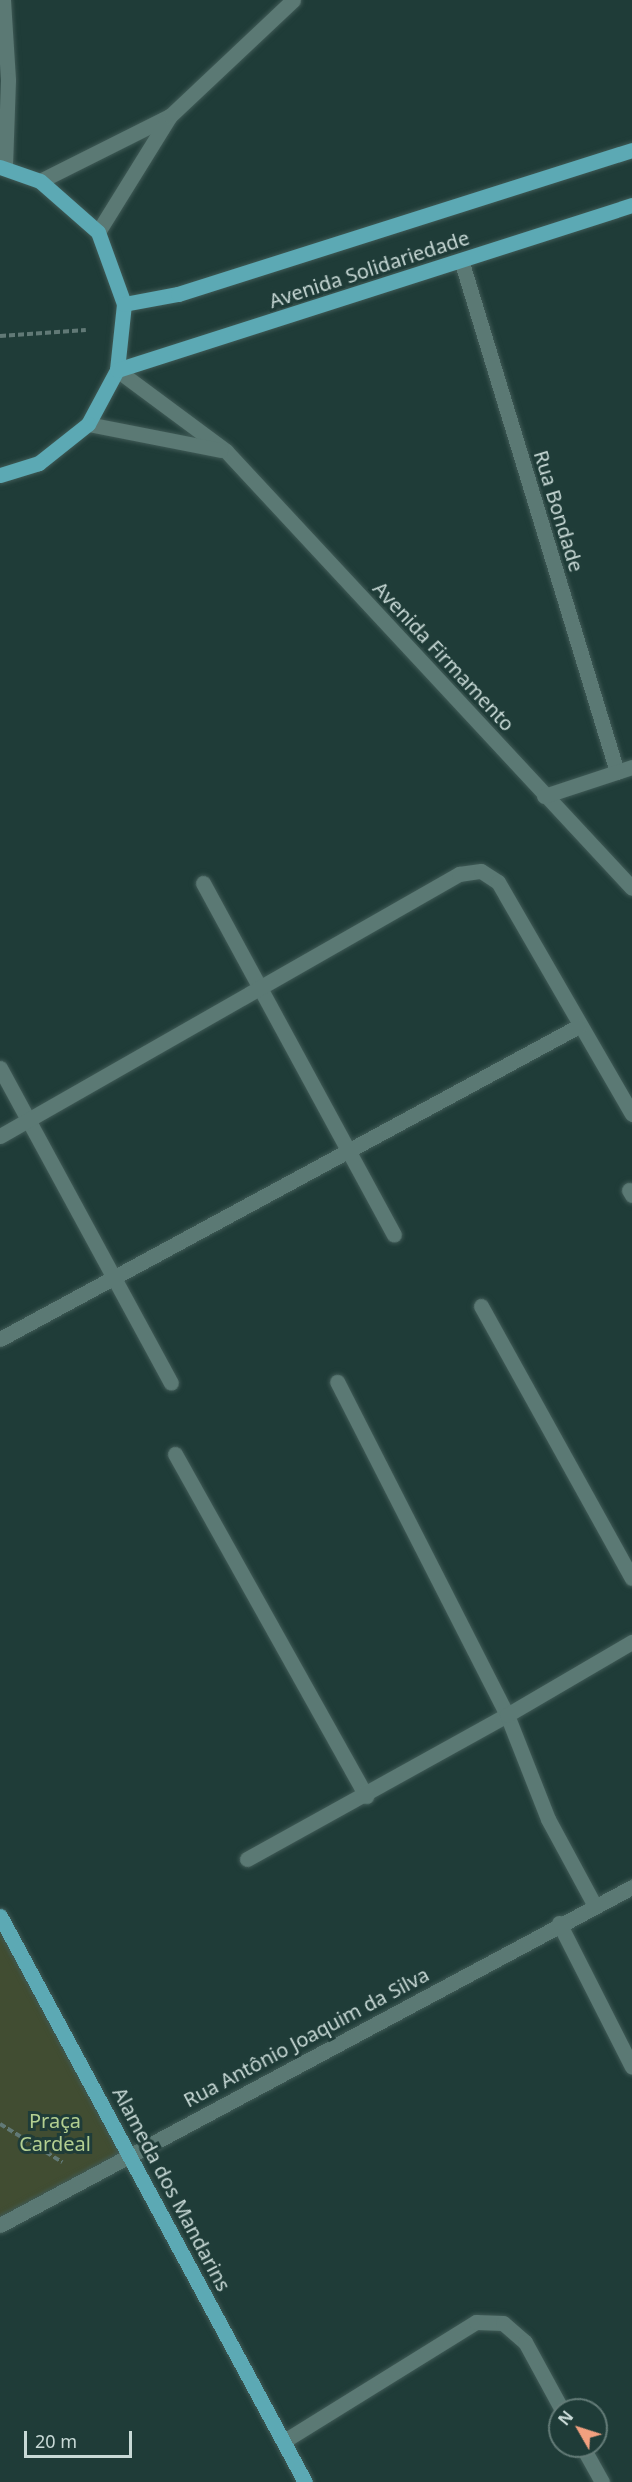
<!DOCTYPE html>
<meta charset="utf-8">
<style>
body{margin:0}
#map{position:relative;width:632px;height:2482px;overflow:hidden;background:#1f3c38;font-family:"Noto Sans",sans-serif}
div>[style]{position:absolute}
.green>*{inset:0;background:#414d32}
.path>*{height:4px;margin-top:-2px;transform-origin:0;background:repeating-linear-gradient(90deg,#617976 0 6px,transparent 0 9px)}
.roads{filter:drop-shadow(0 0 2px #405a56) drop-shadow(0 0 2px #405a56)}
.minor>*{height:15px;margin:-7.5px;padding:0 7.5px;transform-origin:7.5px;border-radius:7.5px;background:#5b7974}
.major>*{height:15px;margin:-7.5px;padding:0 7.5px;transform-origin:7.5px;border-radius:7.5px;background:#5ca9b4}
span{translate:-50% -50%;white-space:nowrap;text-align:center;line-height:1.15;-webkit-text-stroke:6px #1f3c38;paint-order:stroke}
.street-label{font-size:20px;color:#c8d9d6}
.park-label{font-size:20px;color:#b3cf91}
.north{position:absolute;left:548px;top:2398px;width:60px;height:60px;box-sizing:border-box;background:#1f3c38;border:2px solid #637b77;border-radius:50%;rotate:309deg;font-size:16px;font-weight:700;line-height:24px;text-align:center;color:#c8d9d6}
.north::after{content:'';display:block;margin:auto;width:21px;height:27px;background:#f2a07f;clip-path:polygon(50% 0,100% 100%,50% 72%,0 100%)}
.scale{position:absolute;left:24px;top:2431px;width:108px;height:27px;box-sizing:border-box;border:3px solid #c8d9d6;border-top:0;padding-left:8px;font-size:18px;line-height:21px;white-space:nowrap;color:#c8d9d6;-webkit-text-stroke:4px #1f3c38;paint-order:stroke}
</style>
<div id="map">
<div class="green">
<div style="clip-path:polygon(0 1916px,131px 2155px,0 2225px)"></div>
</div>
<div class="path">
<div style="left:0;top:336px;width:86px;rotate:-4deg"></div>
<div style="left:0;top:2124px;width:73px;rotate:31.5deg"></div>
</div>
<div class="roads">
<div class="minor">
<div style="left:3px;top:0;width:80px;rotate:86.4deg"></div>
<div style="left:8px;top:80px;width:88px;rotate:92deg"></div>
<div style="left:40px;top:181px;width:145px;rotate:-26.6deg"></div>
<div style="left:98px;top:232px;width:137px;rotate:-58.2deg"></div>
<div style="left:170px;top:116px;width:169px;rotate:-43.3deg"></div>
<div style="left:462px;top:263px;width:532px;rotate:73.06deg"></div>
<div style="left:117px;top:370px;width:136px;rotate:36.6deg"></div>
<div style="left:226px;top:451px;width:596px;rotate:47.11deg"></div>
<div style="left:88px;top:424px;width:135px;rotate:11.1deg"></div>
<div style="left:544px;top:796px;width:93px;rotate:-18.2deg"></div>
<div style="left:203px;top:883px;width:400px;rotate:61.5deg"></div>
<div style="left:0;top:1068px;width:358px;rotate:61.5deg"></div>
<div style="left:0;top:1136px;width:529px;rotate:-29.72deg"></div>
<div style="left:459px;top:874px;width:22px;rotate:-8deg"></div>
<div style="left:481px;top:871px;width:20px;rotate:33deg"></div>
<div style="left:498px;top:882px;width:268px;rotate:60deg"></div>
<div style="left:629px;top:1190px;width:6px;rotate:59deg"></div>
<div style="left:481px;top:1306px;width:311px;rotate:61deg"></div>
<div style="left:0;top:1339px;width:658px;rotate:-28.4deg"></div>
<div style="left:175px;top:1454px;width:392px;rotate:60.8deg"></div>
<div style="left:247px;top:1859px;width:297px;rotate:-29deg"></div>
<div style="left:507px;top:1715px;width:374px;rotate:-117deg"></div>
<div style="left:595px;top:1906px;width:99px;rotate:-118.4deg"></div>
<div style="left:548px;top:1819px;width:112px;rotate:-111.5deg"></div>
<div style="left:507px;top:1715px;width:145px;rotate:-30.3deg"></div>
<div style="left:559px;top:1923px;width:161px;rotate:63.1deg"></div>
<div style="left:0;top:2225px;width:717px;rotate:-28.14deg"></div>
<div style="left:284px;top:2441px;width:226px;rotate:-31.8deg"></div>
<div style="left:476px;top:2322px;width:27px;rotate:2deg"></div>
<div style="left:503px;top:2323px;width:29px;rotate:41deg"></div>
<div style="left:525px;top:2342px;width:77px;rotate:61.4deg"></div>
<div style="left:582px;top:2446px;width:41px;rotate:60.9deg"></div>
</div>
<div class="major">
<div style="left:0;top:167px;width:42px;rotate:19.3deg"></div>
<div style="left:40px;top:181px;width:77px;rotate:41.3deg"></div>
<div style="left:98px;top:232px;width:77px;rotate:70.1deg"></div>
<div style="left:124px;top:304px;width:66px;rotate:96.1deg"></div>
<div style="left:117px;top:370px;width:61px;rotate:118.2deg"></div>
<div style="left:88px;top:424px;width:63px;rotate:141.5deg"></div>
<div style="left:39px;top:463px;width:41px;rotate:162.9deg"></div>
<div style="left:124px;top:304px;width:55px;rotate:-10.5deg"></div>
<div style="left:178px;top:294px;width:476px;rotate:-17.6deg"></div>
<div style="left:117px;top:370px;width:541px;rotate:-17.76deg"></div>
<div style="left:0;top:1916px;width:643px;rotate:61.68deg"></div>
</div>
</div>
<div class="street-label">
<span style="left:369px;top:269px;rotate:-18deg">Avenida Solidariedade</span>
<span style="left:559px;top:511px;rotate:73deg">Rua Bondade</span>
<span style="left:444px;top:656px;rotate:47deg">Avenida Firmamento</span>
<span style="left:306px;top:2037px;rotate:-28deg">Rua Antônio Joaquim da Silva</span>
<span style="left:172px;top:2189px;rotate:62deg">Alameda dos Mandarins</span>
</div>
<div class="park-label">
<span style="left:55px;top:2132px">Praça<br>Cardeal</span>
</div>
<div class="north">N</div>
<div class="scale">20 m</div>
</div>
